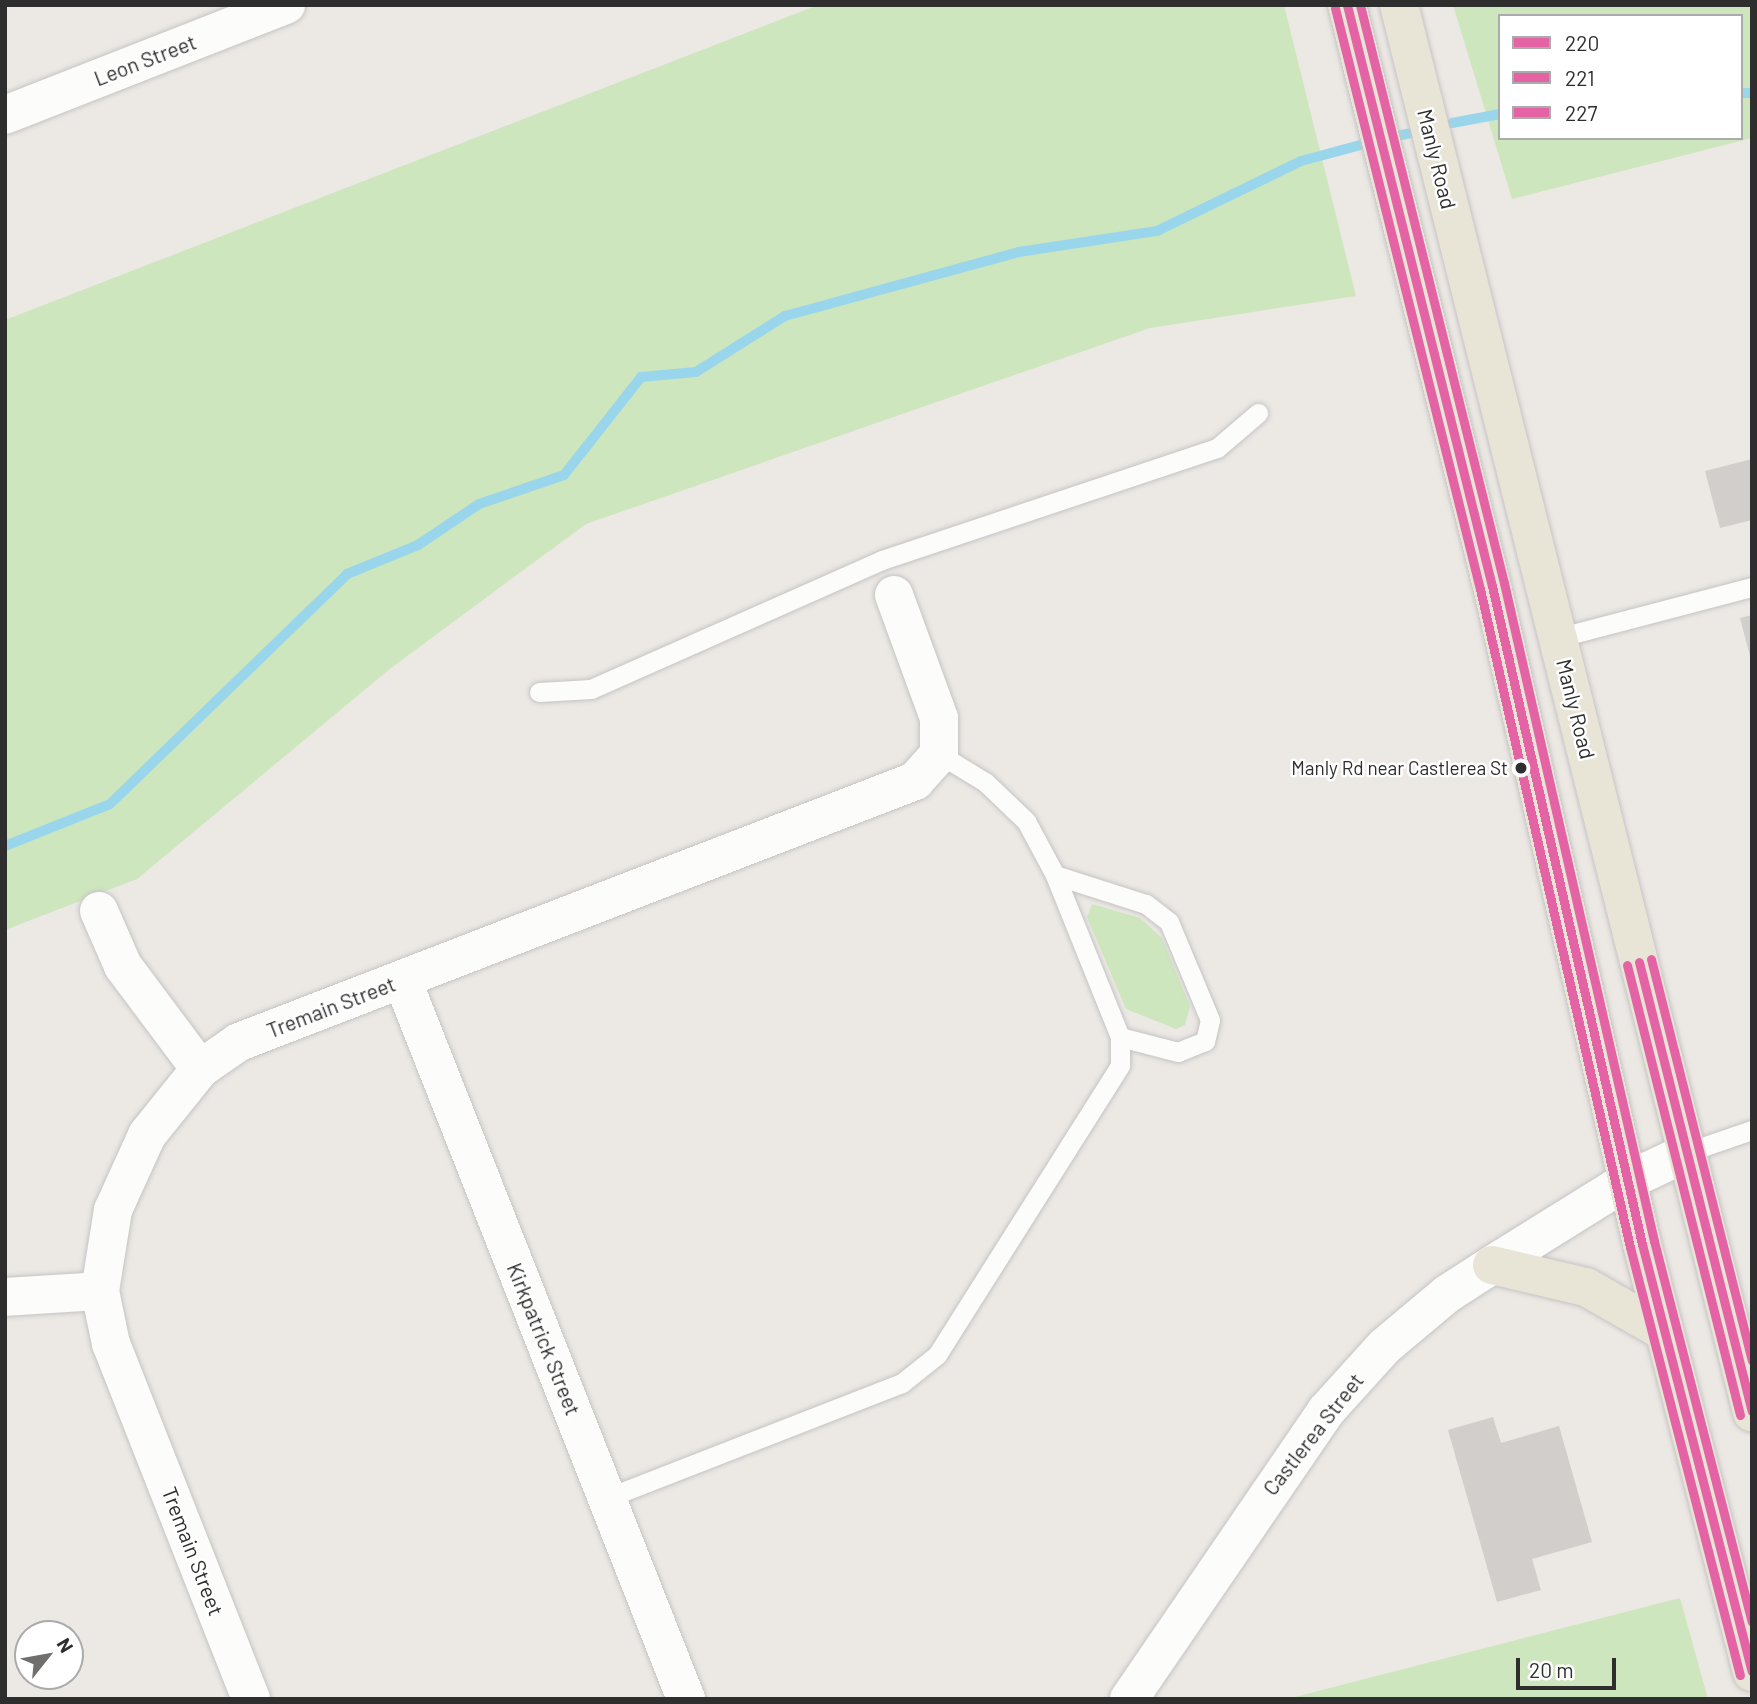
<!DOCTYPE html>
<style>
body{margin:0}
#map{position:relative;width:1757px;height:1704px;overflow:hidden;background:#ece8e4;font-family:Barlow,sans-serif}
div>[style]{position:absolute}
.green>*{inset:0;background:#cee6be}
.stream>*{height:10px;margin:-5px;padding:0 5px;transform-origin:5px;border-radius:5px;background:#99d6ec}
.building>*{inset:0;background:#d1cecb}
.roads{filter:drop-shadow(0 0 2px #c5c4c5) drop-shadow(0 0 2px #c5c4c5)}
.service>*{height:19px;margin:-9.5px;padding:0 9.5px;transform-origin:9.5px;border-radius:9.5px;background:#fcfcfb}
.minor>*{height:38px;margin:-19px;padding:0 19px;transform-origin:19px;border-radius:19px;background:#fcfcfb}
.primary>*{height:38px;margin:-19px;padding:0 19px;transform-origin:19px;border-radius:19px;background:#e8e4d6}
.bus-1>*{height:9px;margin:-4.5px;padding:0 4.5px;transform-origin:4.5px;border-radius:4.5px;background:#e463a4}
.bus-2>*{height:9px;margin:-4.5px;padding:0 4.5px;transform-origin:4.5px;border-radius:4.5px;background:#e463a4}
.bus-3>*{height:9px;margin:-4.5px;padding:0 4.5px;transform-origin:4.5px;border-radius:4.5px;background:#e463a4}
.dots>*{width:19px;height:19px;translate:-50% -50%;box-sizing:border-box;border:4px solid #fff;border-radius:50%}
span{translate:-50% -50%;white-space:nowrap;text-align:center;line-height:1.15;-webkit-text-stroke:5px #fff;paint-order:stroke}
.bus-label{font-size:19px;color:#2e2e2e}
.right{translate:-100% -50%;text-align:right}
.street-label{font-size:21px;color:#2e2e2e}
.frame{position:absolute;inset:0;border:7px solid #2e2e2e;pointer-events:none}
.legend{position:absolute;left:1498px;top:14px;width:245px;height:126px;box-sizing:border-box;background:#fff;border:2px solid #ababab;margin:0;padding:9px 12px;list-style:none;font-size:21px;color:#2e2e2e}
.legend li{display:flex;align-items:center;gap:14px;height:35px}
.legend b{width:35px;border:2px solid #ababab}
.north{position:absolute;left:14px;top:1620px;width:70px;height:70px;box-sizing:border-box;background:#fff;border:2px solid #ababab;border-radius:50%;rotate:59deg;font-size:19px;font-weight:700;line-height:28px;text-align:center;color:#2e2e2e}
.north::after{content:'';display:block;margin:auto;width:24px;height:32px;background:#706f6e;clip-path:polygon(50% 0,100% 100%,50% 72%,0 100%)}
.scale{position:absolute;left:1516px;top:1658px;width:100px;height:32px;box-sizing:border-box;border:4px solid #2e2e2e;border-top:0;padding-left:9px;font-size:21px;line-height:24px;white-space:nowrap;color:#2e2e2e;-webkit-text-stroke:5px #fff;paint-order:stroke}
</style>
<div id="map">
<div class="green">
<div style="clip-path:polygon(818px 5px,1284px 5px,1356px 296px,1150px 328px,586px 524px,391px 668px,137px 879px,5px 930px,5px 320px)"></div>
<div style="clip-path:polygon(evenodd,1453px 5px,1752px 5px,1752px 138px,1512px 199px,1453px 5px,1500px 16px,1741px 16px,1741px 138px,1500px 138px,1500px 16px)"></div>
<div style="clip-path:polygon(1092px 904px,1140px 918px,1162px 938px,1190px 1006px,1185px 1025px,1176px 1029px,1126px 1009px,1087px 917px)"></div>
<div style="clip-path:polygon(1680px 1598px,1708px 1699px,1287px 1699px)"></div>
</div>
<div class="stream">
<div style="left:1741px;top:93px;width:11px"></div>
<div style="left:1452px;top:123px;width:49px;rotate:-10.6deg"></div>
<div style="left:1401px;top:135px;width:10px;rotate:-11deg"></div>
<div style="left:5px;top:846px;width:113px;rotate:-21.8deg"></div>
<div style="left:110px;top:804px;width:330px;rotate:-44.1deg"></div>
<div style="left:347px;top:574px;width:77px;rotate:-22.2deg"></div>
<div style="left:418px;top:545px;width:73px;rotate:-33.9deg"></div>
<div style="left:479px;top:504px;width:90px;rotate:-18.8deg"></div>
<div style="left:564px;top:475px;width:125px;rotate:-51.8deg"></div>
<div style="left:641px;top:377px;width:55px;rotate:-5.2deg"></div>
<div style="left:696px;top:372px;width:105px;rotate:-32.2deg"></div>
<div style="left:785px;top:316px;width:243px;rotate:-15.3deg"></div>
<div style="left:1019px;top:252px;width:140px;rotate:-8.7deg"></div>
<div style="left:1157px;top:231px;width:160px;rotate:-25.9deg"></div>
<div style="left:1301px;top:161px;width:65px;rotate:-15.1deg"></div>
</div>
<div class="building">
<div style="clip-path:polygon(1752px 459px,1752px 520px,1720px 528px,1705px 471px)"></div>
<div style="clip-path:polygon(1752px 615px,1752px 660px,1751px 660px,1740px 618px)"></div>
<div style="clip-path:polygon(1493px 1417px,1501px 1443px,1559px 1426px,1592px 1542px,1532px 1559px,1541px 1590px,1497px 1602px,1448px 1430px)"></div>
</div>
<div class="roads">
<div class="service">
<div style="left:1557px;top:638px;width:202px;rotate:-14.7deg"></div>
<div style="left:539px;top:692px;width:52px;rotate:-3.3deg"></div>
<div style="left:591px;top:689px;width:318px;rotate:-23.9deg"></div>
<div style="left:882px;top:560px;width:353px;rotate:-18.5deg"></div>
<div style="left:1217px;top:448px;width:54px;rotate:-40.5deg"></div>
<div style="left:1055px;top:875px;width:96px;rotate:17.7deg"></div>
<div style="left:1146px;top:904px;width:29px;rotate:38deg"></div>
<div style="left:1169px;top:922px;width:106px;rotate:67.3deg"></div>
<div style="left:1210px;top:1020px;width:22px;rotate:103deg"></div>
<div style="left:1205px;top:1041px;width:29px;rotate:158deg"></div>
<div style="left:1178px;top:1052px;width:60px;rotate:-165.5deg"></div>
<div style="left:1688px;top:1152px;width:68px;rotate:-19deg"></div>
<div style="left:607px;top:1498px;width:317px;rotate:-21.3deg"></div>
<div style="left:902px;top:1383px;width:45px;rotate:-38.7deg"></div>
<div style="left:937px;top:1355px;width:343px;rotate:-57.7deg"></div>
<div style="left:1120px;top:1065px;width:28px;rotate:-90deg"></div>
<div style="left:1120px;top:1037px;width:175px;rotate:-111.9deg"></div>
<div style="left:1055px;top:875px;width:61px;rotate:-118.2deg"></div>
<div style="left:1026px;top:821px;width:57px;rotate:-136.4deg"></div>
<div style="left:985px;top:782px;width:54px;rotate:-148.7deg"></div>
</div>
<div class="minor">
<div style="left:5px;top:115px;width:302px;rotate:-21.4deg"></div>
<div style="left:99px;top:911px;width:60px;rotate:66.4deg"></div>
<div style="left:123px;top:966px;width:129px;rotate:53.2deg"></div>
<div style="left:402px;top:979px;width:774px;rotate:68.47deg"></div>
<div style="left:5px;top:1297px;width:95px;rotate:-3.6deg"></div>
<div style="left:251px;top:1699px;width:382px;rotate:-111.5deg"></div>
<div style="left:111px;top:1344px;width:54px;rotate:-101.7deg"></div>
<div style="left:100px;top:1291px;width:82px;rotate:-80.9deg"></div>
<div style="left:113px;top:1210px;width:82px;rotate:-65.6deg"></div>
<div style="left:147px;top:1135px;width:85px;rotate:-51.2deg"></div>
<div style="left:200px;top:1069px;width:47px;rotate:-34.7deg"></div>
<div style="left:239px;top:1042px;width:725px;rotate:-21.11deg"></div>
<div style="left:915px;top:781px;width:36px;rotate:-48deg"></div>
<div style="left:939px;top:754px;width:36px;rotate:-90deg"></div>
<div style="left:939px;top:718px;width:131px;rotate:-110.1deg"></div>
<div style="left:1129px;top:1699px;width:349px;rotate:-55.6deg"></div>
<div style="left:1326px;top:1411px;width:88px;rotate:-47.8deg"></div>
<div style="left:1385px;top:1346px;width:81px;rotate:-40deg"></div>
<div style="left:1447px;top:1294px;width:54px;rotate:-32.8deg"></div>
<div style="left:1492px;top:1265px;width:159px;rotate:-31.9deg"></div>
<div style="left:1627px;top:1181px;width:68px;rotate:-25.4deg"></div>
</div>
<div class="primary">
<div style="left:1347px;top:5px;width:599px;rotate:75.99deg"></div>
<div style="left:1492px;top:586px;width:675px;rotate:77.16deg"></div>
<div style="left:1642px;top:1244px;width:442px;rotate:75.6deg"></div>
<div style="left:1399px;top:5px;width:1451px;rotate:75.92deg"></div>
<div style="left:1492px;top:1265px;width:97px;rotate:13.2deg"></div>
<div style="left:1586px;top:1287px;width:89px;rotate:29.7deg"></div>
</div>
</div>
<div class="bus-1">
<div style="left:1347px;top:5px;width:599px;rotate:75.99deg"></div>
<div style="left:1492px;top:586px;width:675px;rotate:77.16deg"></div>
<div style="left:1642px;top:1244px;width:441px;rotate:75.6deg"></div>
<div style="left:1639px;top:962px;width:463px;rotate:75.9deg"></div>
</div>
<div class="bus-2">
<div style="left:1335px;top:8px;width:599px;rotate:75.99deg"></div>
<div style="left:1480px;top:589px;width:675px;rotate:77.16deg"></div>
<div style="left:1630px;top:1247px;width:442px;rotate:75.6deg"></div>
<div style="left:1627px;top:965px;width:464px;rotate:75.9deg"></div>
</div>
<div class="bus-3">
<div style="left:1360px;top:5px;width:596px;rotate:76.01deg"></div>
<div style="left:1504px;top:583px;width:675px;rotate:77.16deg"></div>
<div style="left:1654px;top:1241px;width:393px;rotate:75.6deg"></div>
<div style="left:1651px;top:959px;width:414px;rotate:75.9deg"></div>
</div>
<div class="dots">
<div style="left:1521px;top:768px;background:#2e2e2e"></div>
</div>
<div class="bus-label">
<span class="right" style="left:1508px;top:768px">Manly Rd near Castlerea St</span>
</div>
<div class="street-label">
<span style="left:145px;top:60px;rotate:-21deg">Leon Street</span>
<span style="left:1437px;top:159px;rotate:76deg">Manly Road</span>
<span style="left:1576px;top:709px;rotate:76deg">Manly Road</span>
<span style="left:331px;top:1007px;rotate:-21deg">Tremain Street</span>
<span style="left:544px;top:1339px;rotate:68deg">Kirkpatrick Street</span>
<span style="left:1313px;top:1434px;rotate:-52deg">Castlerea Street</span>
<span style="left:193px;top:1551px;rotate:69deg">Tremain Street</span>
</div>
<div class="frame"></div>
<ul class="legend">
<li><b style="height:9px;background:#e463a4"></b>220</li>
<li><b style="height:9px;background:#e463a4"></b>221</li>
<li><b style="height:9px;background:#e463a4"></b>227</li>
</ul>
<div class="north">N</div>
<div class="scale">20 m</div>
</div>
